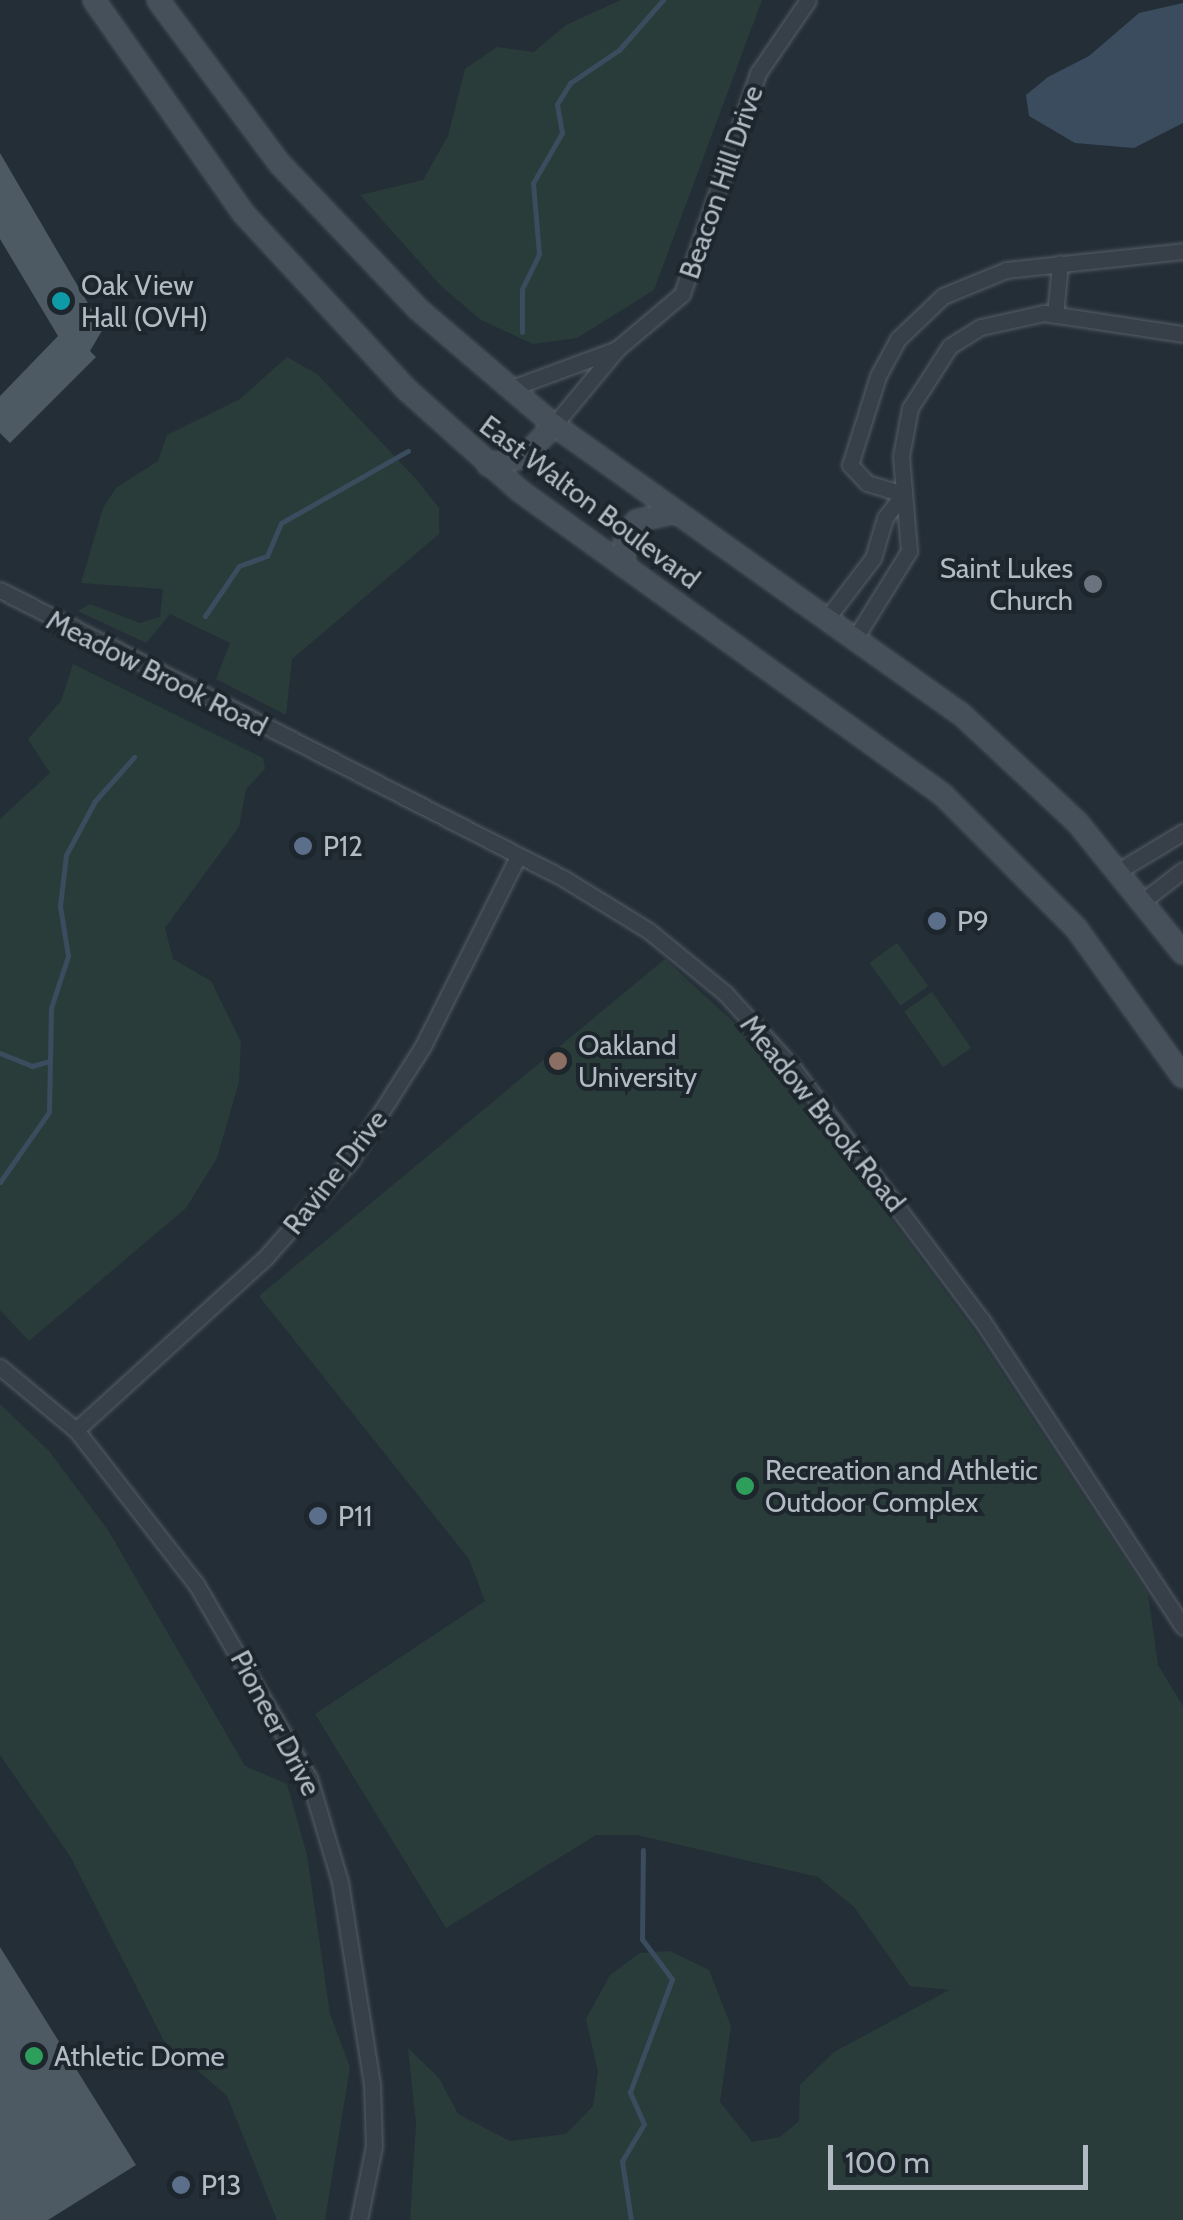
<!DOCTYPE html>
<style>
body{margin:0}
#map{position:relative;width:1183px;height:2220px;overflow:hidden;background:#242e37;font-family:Cabin,sans-serif}
div>[style]{position:absolute}
.green>*{inset:0;background:#293c3a;transform-origin:0 0}
.water>*{inset:0;background:#3a4c5d}
.stream>*{height:5px;margin:-2.5px;padding:0 2.5px;transform-origin:2.5px;border-radius:2.5px;background:#3a4c5d}
.building>*{inset:0;background:#4d5963}
.roads{filter:drop-shadow(0 0 2px #555e66) drop-shadow(0 0 2px #555e66)}
.minor>*{height:15px;margin:-7.5px;padding:0 7.5px;transform-origin:7.5px;border-radius:7.5px;background:#374048}
.secondary>*{height:20px;margin:-10px;padding:0 10px;transform-origin:10px;border-radius:10px;background:#46505a}
.dots>*{width:28px;height:28px;translate:-50% -50%;box-sizing:border-box;border:5px solid #1d252d;border-radius:50%}
span{translate:-50% -50%;white-space:nowrap;text-align:center;line-height:1.15;-webkit-text-stroke:8px #1d252d;paint-order:stroke}
.street-label{font-size:28px;color:#b2bbc4}
.poi-label{font-size:28px;color:#b2bbc4}
.left{translate:0 -50%;text-align:left}
.right{translate:-100% -50%;text-align:right}
.scale{position:absolute;left:828px;top:2145px;width:260px;height:45px;box-sizing:border-box;border:5px solid #b2bbc4;border-top:0;padding-left:12px;font-size:30px;line-height:35px;white-space:nowrap;color:#b2bbc4;-webkit-text-stroke:8px #1d252d;paint-order:stroke}
</style>
<div id="map">
<div class="green">
<div style="clip-path:polygon(621px 0,762px 0,654px 290px,577px 338px,533px 344px,481px 320px,441px 286px,360px 195px,423px 180px,448px 136px,465px 69px,497px 47px,534px 52px,566px 25px)"></div>
<div style="clip-path:polygon(287px 357px,317px 374px,416px 479px,439px 508px,439px 534px,292px 659px,286px 715px,216px 679px,230px 643px,170px 614px,146px 643px,78px 611px,90px 604px,140px 623px,160px 617px,163px 589px,81px 583px,103px 508px,116px 488px,158px 461px,167px 435px,240px 399px)"></div>
<div style="clip-path:polygon(73px 664px,263px 758px,265px 769px,246px 789px,239px 827px,165px 928px,173px 959px,211px 981px,241px 1042px,239px 1082px,217px 1158px,186px 1208px,29px 1341px,0 1310px,0 819px,50px 773px,28px 739px,61px 701px)"></div>
<div style="left:897px;top:943px;width:53px;height:34px;rotate:54deg"></div>
<div style="clip-path:polygon(665px 959px,752px 1039px,827px 1133px,976px 1333px,1148px 1594px,1158px 1665px,1183px 1706px,1183px 2220px,410px 2220px,416px 2124px,408px 2048px,439px 2078px,458px 2114px,510px 2141px,566px 2134px,593px 2106px,598px 2072px,586px 2019px,610px 1975px,640px 1953px,670px 1951px,709px 1970px,731px 2026px,720px 2102px,752px 2142px,780px 2137px,799px 2121px,800px 2085px,834px 2052px,949px 1990px,910px 1986px,854px 1907px,818px 1877px,637px 1835px,596px 1835px,446px 1928px,315px 1714px,485px 1601px,469px 1559px,259px 1296px)"></div>
<div style="left:932px;top:992px;width:68px;height:34px;rotate:55deg"></div>
<div style="clip-path:polygon(0 1404px,49px 1451px,108px 1530px,245px 1766px,287px 1784px,307px 1855px,330px 2014px,350px 2067px,325px 2220px,277px 2220px,227px 2096px,164px 2041px,70px 1856px,0 1755px)"></div>
</div>
<div class="water">
<div style="clip-path:polygon(1183px 3px,1183px 123px,1134px 148px,1075px 143px,1029px 116px,1026px 95px,1048px 77px,1089px 56px,1139px 13px)"></div>
</div>
<div class="stream">
<div style="left:522px;top:332px;width:43px;rotate:-90deg"></div>
<div style="left:522px;top:289px;width:39px;rotate:-64deg"></div>
<div style="left:539px;top:254px;width:71px;rotate:-94.8deg"></div>
<div style="left:533px;top:183px;width:58px;rotate:-59.9deg"></div>
<div style="left:562px;top:133px;width:29px;rotate:-100deg"></div>
<div style="left:557px;top:104px;width:25px;rotate:-58deg"></div>
<div style="left:570px;top:83px;width:59px;rotate:-34deg"></div>
<div style="left:619px;top:50px;width:67px;rotate:-48.7deg"></div>
<div style="left:205px;top:616px;width:60px;rotate:-55.8deg"></div>
<div style="left:239px;top:566px;width:30px;rotate:-20deg"></div>
<div style="left:267px;top:556px;width:36px;rotate:-67deg"></div>
<div style="left:281px;top:523px;width:146px;rotate:-29.6deg"></div>
<div style="left:0;top:1053px;width:35px;rotate:22deg"></div>
<div style="left:32px;top:1066px;width:18px;rotate:-16deg"></div>
<div style="left:0;top:1182px;width:85px;rotate:-55deg"></div>
<div style="left:49px;top:1112px;width:104px;rotate:-88.9deg"></div>
<div style="left:51px;top:1008px;width:55px;rotate:-71.9deg"></div>
<div style="left:68px;top:956px;width:51px;rotate:-99.1deg"></div>
<div style="left:60px;top:906px;width:51px;rotate:-83.3deg"></div>
<div style="left:66px;top:855px;width:61px;rotate:-61.8deg"></div>
<div style="left:95px;top:801px;width:59px;rotate:-48.4deg"></div>
<div style="left:631px;top:2220px;width:60px;rotate:-98.7deg"></div>
<div style="left:622px;top:2161px;width:43px;rotate:-59.3deg"></div>
<div style="left:644px;top:2124px;width:35px;rotate:-114deg"></div>
<div style="left:630px;top:2092px;width:121px;rotate:-69.6deg"></div>
<div style="left:672px;top:1979px;width:50px;rotate:-126.9deg"></div>
<div style="left:642px;top:1939px;width:89px;rotate:-89.4deg"></div>
</div>
<div class="building">
<div style="clip-path:polygon(0 153px,103px 329px,90px 351px,96px 357px,10px 443px,0 433px,0 396px,58px 336px,0 239px)"></div>
<div style="clip-path:polygon(0 1947px,136px 2165px,48px 2220px,0 2220px)"></div>
</div>
<div class="roads">
<div class="minor">
<div style="left:1055px;top:315px;width:52px;rotate:-84.5deg"></div>
<div style="left:509px;top:389px;width:115px;rotate:-20.3deg"></div>
<div style="left:554px;top:425px;width:99px;rotate:-50.3deg"></div>
<div style="left:617px;top:349px;width:85px;rotate:-40.2deg"></div>
<div style="left:682px;top:294px;width:234px;rotate:-71deg"></div>
<div style="left:758px;top:73px;width:88px;rotate:-55.6deg"></div>
<div style="left:903px;top:494px;width:38px;rotate:-163deg"></div>
<div style="left:867px;top:483px;width:25px;rotate:-133deg"></div>
<div style="left:850px;top:465px;width:93px;rotate:-72.5deg"></div>
<div style="left:878px;top:376px;width:42px;rotate:-61.6deg"></div>
<div style="left:898px;top:339px;width:62px;rotate:-43.7deg"></div>
<div style="left:943px;top:296px;width:68px;rotate:-22.4deg"></div>
<div style="left:1006px;top:270px;width:178px;rotate:-6.1deg"></div>
<div style="left:0;top:590px;width:632px;rotate:27.09deg"></div>
<div style="left:563px;top:878px;width:101px;rotate:31.6deg"></div>
<div style="left:649px;top:931px;width:98px;rotate:39.2deg"></div>
<div style="left:725px;top:993px;width:101px;rotate:47.8deg"></div>
<div style="left:793px;top:1068px;width:314px;rotate:53.2deg"></div>
<div style="left:981px;top:1319px;width:368px;rotate:56.7deg"></div>
<div style="left:828px;top:617px;width:74px;rotate:-52.7deg"></div>
<div style="left:873px;top:558px;width:42px;rotate:-73.3deg"></div>
<div style="left:885px;top:518px;width:30px;rotate:-53deg"></div>
<div style="left:857px;top:635px;width:99px;rotate:-58.2deg"></div>
<div style="left:909px;top:551px;width:95px;rotate:-94.8deg"></div>
<div style="left:901px;top:456px;width:49px;rotate:-79.4deg"></div>
<div style="left:910px;top:408px;width:74px;rotate:-57.2deg"></div>
<div style="left:950px;top:346px;width:36px;rotate:-32deg"></div>
<div style="left:981px;top:327px;width:65px;rotate:-12.5deg"></div>
<div style="left:1044px;top:313px;width:141px;rotate:8.6deg"></div>
<div style="left:1120px;top:870px;width:74px;rotate:-31.1deg"></div>
<div style="left:1144px;top:900px;width:49px;rotate:-37.6deg"></div>
<div style="left:0;top:1367px;width:99px;rotate:39.7deg"></div>
<div style="left:76px;top:1430px;width:195px;rotate:52.1deg"></div>
<div style="left:196px;top:1584px;width:225px;rotate:59.8deg"></div>
<div style="left:309px;top:1778px;width:109px;rotate:73.4deg"></div>
<div style="left:340px;top:1882px;width:205px;rotate:81deg"></div>
<div style="left:372px;top:2084px;width:62px;rotate:88.2deg"></div>
<div style="left:374px;top:2146px;width:76px;rotate:101.5deg"></div>
<div style="left:76px;top:1430px;width:257px;rotate:-42.3deg"></div>
<div style="left:266px;top:1257px;width:128px;rotate:-48.8deg"></div>
<div style="left:350px;top:1161px;width:136px;rotate:-57.6deg"></div>
<div style="left:423px;top:1046px;width:212px;rotate:-63.4deg"></div>
</div>
<div class="secondary">
<div style="left:94px;top:0;width:261px;rotate:55deg"></div>
<div style="left:244px;top:214px;width:238px;rotate:47.2deg"></div>
<div style="left:406px;top:389px;width:153px;rotate:41.8deg"></div>
<div style="left:520px;top:491px;width:520px;rotate:35.68deg"></div>
<div style="left:942px;top:794px;width:190px;rotate:45deg"></div>
<div style="left:1076px;top:928px;width:183px;rotate:54.3deg"></div>
<div style="left:158px;top:0;width:204px;rotate:53.4deg"></div>
<div style="left:280px;top:164px;width:200px;rotate:46.4deg"></div>
<div style="left:418px;top:309px;width:179px;rotate:40.5deg"></div>
<div style="left:554px;top:425px;width:498px;rotate:35.4deg"></div>
<div style="left:960px;top:713px;width:160px;rotate:43deg"></div>
<div style="left:1077px;top:822px;width:169px;rotate:51deg"></div>
<div style="left:488px;top:465px;width:37px;rotate:-13deg"></div>
<div style="left:524px;top:457px;width:44px;rotate:-46.8deg"></div>
<div style="left:624px;top:566px;width:29px;rotate:-88deg"></div>
<div style="left:625px;top:537px;width:19px;rotate:-55deg"></div>
<div style="left:636px;top:521px;width:41px;rotate:-12.7deg"></div>
</div>
</div>
<div class="dots">
<div style="left:61px;top:301px;background:#0f9aa8"></div>
<div style="left:1093px;top:584px;background:#6b7280"></div>
<div style="left:303px;top:846px;background:#5c6f8a"></div>
<div style="left:937px;top:921px;background:#5c6f8a"></div>
<div style="left:558px;top:1061px;background:#8d6e63"></div>
<div style="left:745px;top:1486px;background:#2e9e5b"></div>
<div style="left:318px;top:1516px;background:#5c6f8a"></div>
<div style="left:34px;top:2056px;background:#2e9e5b"></div>
<div style="left:181px;top:2185px;background:#5c6f8a"></div>
</div>
<div class="street-label">
<span style="left:721px;top:182px;rotate:-71deg">Beacon Hill Drive</span>
<span style="left:590px;top:502px;rotate:37deg">East Walton Boulevard</span>
<span style="left:157px;top:673px;rotate:27deg">Meadow Brook Road</span>
<span style="left:823px;top:1113px;rotate:51deg">Meadow Brook Road</span>
<span style="left:335px;top:1172px;rotate:-52deg">Ravine Drive</span>
<span style="left:276px;top:1723px;rotate:62deg">Pioneer Drive</span>
</div>
<div class="poi-label">
<span class="left" style="left:81px;top:301px">Oak View<br>Hall (OVH)</span>
<span class="right" style="left:1073px;top:584px">Saint Lukes<br>Church</span>
<span class="left" style="left:323px;top:846px">P12</span>
<span class="left" style="left:957px;top:921px">P9</span>
<span class="left" style="left:578px;top:1061px">Oakland<br>University</span>
<span class="left" style="left:765px;top:1486px">Recreation and Athletic<br>Outdoor Complex</span>
<span class="left" style="left:338px;top:1516px">P11</span>
<span class="left" style="left:54px;top:2056px">Athletic Dome</span>
<span class="left" style="left:201px;top:2185px">P13</span>
</div>
<div class="scale">100 m</div>
</div>
